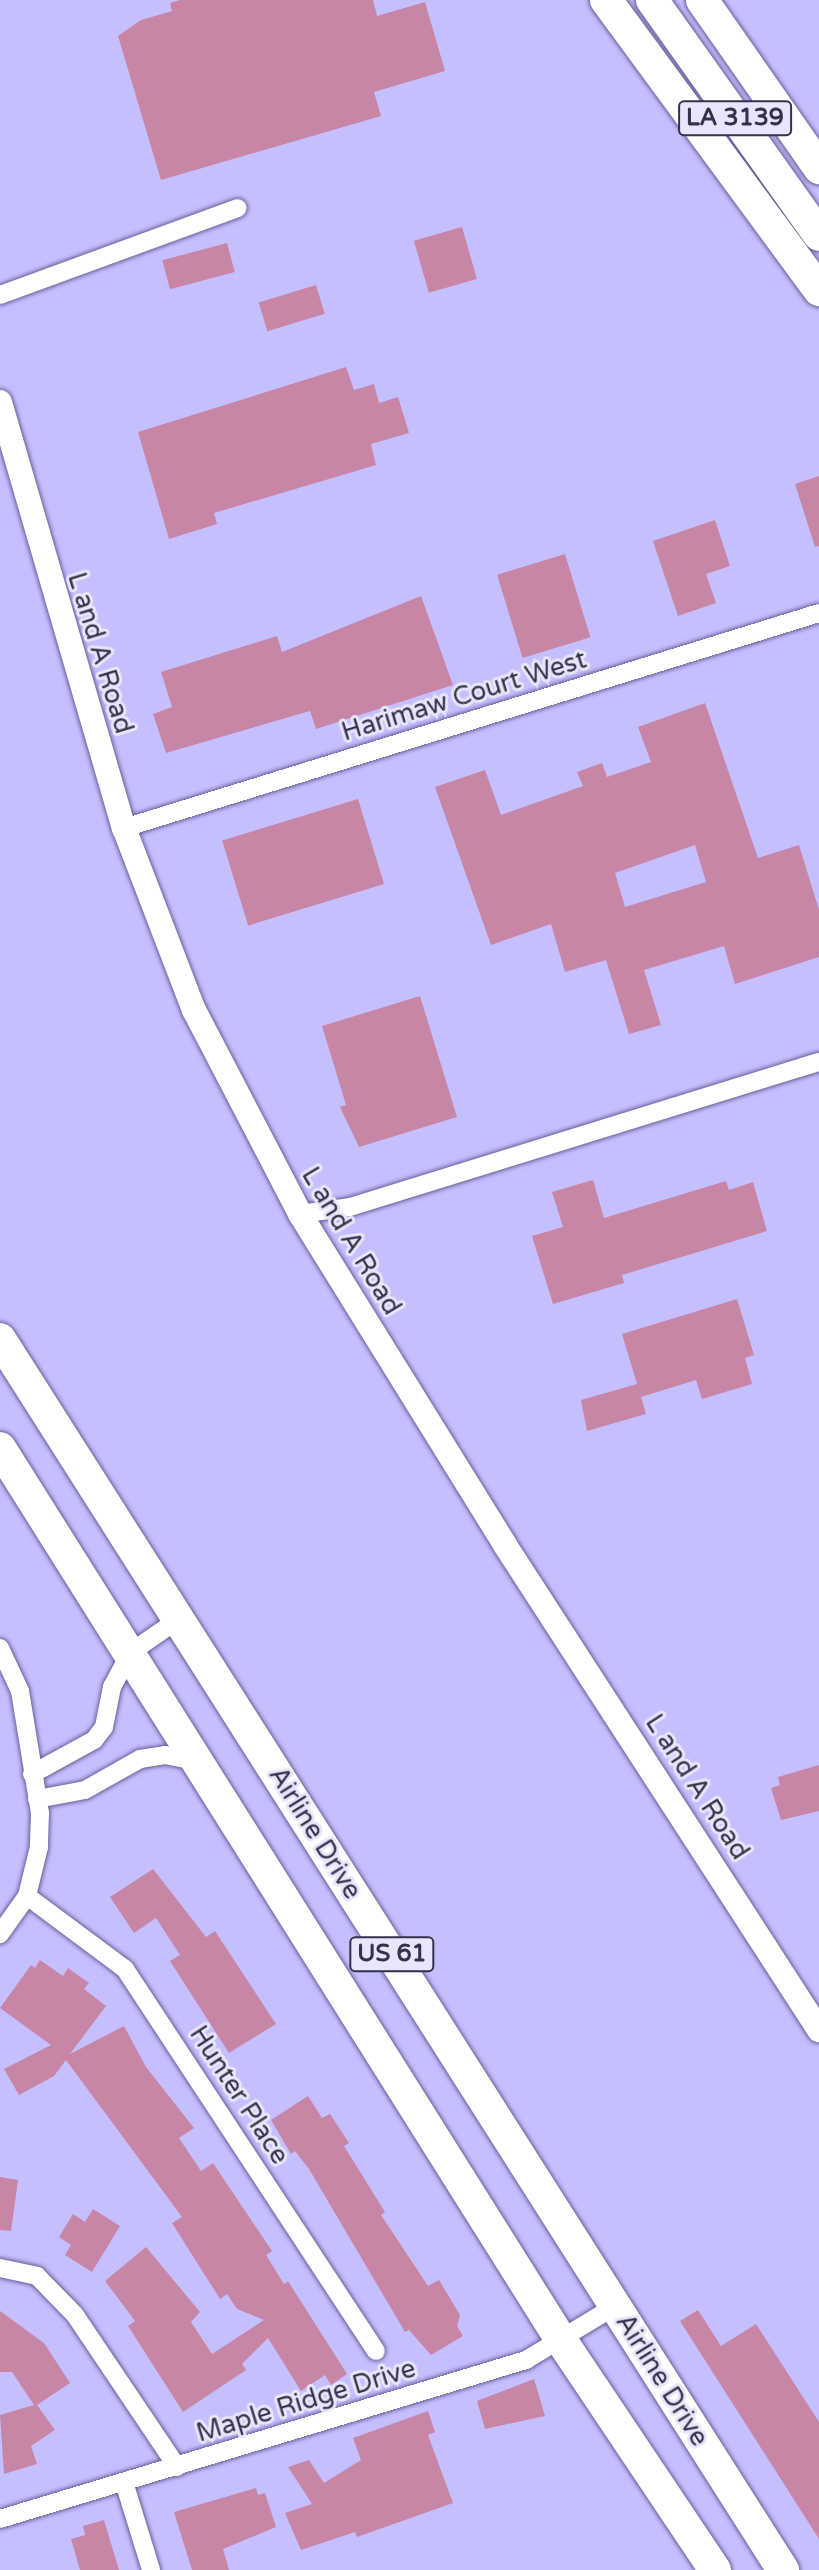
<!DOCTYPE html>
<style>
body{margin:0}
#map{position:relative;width:819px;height:2570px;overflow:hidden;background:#c6bfff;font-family:"Varela Round",sans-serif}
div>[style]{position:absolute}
.building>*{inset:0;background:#c786a5;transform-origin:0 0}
.roads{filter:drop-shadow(0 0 2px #686099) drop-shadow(0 0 2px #686099)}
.street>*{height:18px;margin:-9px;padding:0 9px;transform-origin:9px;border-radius:9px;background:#fff}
.secondary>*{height:24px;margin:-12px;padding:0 12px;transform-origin:12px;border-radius:12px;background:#fff}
.highway>*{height:32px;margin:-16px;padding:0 16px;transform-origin:16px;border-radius:16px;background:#fff}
span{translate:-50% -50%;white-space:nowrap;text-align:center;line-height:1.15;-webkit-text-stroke:6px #e8e6fa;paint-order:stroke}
.shield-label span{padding:2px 6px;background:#e8e6fa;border:2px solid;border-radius:6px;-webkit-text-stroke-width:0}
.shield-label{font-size:24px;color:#34314a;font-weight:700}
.street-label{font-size:26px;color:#34314a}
</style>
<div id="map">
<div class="building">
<div style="clip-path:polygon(180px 0,373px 0,377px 16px,425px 2px,445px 71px,374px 92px,381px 116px,161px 180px,118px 36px,141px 20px,172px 11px,170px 3px)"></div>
<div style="left:462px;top:227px;width:54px;height:50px;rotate:74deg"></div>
<div style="left:227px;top:243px;width:30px;height:67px;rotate:75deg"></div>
<div style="left:316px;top:285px;width:30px;height:60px;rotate:73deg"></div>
<div style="clip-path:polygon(346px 367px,354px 390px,374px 384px,379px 403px,398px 397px,409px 433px,371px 444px,376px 465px,214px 513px,217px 524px,169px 539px,138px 432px)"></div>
<div style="clip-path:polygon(819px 476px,819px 546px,815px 547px,795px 484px)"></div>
<div style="clip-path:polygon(715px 520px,730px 566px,706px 574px,716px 603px,678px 616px,653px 541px)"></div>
<div style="left:565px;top:554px;width:87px;height:71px;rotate:73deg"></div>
<div style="clip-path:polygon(421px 596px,453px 685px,316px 729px,310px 711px,166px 753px,153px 714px,172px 707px,161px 672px,277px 636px,282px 652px)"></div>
<div style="clip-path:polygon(evenodd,705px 703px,758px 858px,799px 845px,819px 910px,819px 957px,735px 984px,724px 946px,644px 970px,661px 1025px,629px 1034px,606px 960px,565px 972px,551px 924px,491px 945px,435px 787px,485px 770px,501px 815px,583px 786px,577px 772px,602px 763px,607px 777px,651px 762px,638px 727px,705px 703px,695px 845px,706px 882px,625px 907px,615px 873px,695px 845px)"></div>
<div style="left:358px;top:799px;width:89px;height:142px;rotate:73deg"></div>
<div style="clip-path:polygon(420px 996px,457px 1117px,359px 1147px,340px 1107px,346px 1105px,322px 1026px)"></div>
<div style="clip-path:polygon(593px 1180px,604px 1218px,726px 1181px,729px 1190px,753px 1182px,767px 1231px,622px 1275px,624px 1283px,553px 1304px,532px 1236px,563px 1227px,552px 1192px)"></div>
<div style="clip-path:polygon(737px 1299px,754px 1355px,745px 1358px,752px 1384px,702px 1399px,696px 1380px,641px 1397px,646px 1414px,587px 1431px,581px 1400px,637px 1384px,622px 1334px)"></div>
<div style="clip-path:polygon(819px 1765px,819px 1811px,781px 1820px,771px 1788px,780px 1785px,778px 1777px)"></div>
<div style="clip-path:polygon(153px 1869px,206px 1937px,215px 1931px,276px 2024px,229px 2053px,170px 1961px,180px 1955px,156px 1918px,134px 1933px,110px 1897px)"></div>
<div style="clip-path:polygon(40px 1960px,63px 1976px,68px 1968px,89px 1983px,84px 1989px,106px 2006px,70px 2054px,124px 2026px,146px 2067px,194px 2128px,179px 2138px,201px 2171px,213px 2163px,272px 2251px,266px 2255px,284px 2284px,288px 2281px,347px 2374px,331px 2385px,325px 2375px,301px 2391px,268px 2338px,242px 2364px,246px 2370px,183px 2412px,128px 2326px,135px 2321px,105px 2281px,146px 2247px,200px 2312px,191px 2322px,212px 2354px,264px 2320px,237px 2309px,227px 2294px,220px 2299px,172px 2223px,182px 2217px,66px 2060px,54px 2076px,19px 2095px,4px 2069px,51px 2045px,0 2008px,31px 1965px,35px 1968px)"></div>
<div style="clip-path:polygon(308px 2096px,322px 2118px,330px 2114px,349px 2143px,344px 2146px,385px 2212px,381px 2215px,428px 2286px,439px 2280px,460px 2315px,457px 2326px,463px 2336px,431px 2355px,409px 2330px,405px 2332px,309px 2169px,295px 2151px,291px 2154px,271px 2120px)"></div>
<div style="clip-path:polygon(0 2177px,18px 2180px,11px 2231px,0 2230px)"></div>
<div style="clip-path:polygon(93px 2209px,120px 2226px,92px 2272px,65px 2255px,71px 2245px,59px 2237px,73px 2214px,85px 2222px)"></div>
<div style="clip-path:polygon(698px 2310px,721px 2346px,756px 2324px,819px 2422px,819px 2539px,680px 2321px)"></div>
<div style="clip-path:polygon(0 2311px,44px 2343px,70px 2383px,37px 2405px,55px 2430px,31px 2446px,37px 2464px,4px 2474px,0 2415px,34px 2405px,12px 2372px,0 2372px)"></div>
<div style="clip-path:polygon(534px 2379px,545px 2416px,485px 2429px,477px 2401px)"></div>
<div style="clip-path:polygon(428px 2411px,435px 2432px,428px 2435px,453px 2503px,357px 2537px,355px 2532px,301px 2550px,285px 2513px,312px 2504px,288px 2467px,309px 2460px,324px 2483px,361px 2460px,353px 2438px)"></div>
<div style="clip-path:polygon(256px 2488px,258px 2495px,265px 2493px,276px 2527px,223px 2549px,229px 2570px,192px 2570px,174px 2512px)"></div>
<div style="clip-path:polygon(104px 2520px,119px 2570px,80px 2570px,71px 2539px,85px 2535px,83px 2526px)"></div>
</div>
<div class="roads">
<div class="street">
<div style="left:0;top:295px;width:253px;rotate:-20.1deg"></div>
<div style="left:124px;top:828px;width:727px;rotate:-17.19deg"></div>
<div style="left:300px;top:1214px;width:50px;rotate:-8deg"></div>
<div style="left:350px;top:1207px;width:491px;rotate:-17.2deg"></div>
<div style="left:0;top:1648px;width:47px;rotate:65.1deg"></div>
<div style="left:20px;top:1691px;width:124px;rotate:80.7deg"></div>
<div style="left:40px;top:1813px;width:34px;rotate:92deg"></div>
<div style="left:39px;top:1847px;width:50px;rotate:103.8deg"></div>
<div style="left:27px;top:1896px;width:47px;rotate:125.4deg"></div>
<div style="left:32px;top:1774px;width:71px;rotate:-28.7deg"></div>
<div style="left:94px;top:1740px;width:16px;rotate:-52deg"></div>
<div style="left:104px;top:1727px;width:41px;rotate:-78.7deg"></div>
<div style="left:112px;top:1687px;width:40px;rotate:-62deg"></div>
<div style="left:131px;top:1652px;width:58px;rotate:-34.5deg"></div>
<div style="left:37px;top:1799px;width:49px;rotate:-10.6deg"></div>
<div style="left:85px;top:1790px;width:63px;rotate:-29.4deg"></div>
<div style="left:140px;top:1759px;width:25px;rotate:-9deg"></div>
<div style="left:165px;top:1755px;width:33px;rotate:11deg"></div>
<div style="left:27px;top:1896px;width:122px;rotate:36.7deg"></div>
<div style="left:125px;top:1969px;width:457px;rotate:56.7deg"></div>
<div style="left:0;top:2268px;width:38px;rotate:12deg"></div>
<div style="left:37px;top:2276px;width:54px;rotate:45.7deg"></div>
<div style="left:75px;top:2315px;width:183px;rotate:56.1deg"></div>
<div style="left:124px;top:2482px;width:92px;rotate:72.9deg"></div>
<div style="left:0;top:2519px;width:550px;rotate:-16.82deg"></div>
<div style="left:526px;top:2360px;width:104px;rotate:-31.2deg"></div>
</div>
<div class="secondary">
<div style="left:0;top:402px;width:444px;rotate:73.8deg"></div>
<div style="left:124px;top:828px;width:195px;rotate:69deg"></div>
<div style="left:194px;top:1010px;width:230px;rotate:62.5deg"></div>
<div style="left:300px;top:1214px;width:389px;rotate:58.2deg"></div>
<div style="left:505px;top:1545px;width:578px;rotate:57.08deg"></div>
</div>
<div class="highway">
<div style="left:606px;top:0;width:360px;rotate:53.7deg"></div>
<div style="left:652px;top:0;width:288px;rotate:54.6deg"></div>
<div style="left:702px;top:0;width:205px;rotate:55.1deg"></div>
<div style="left:0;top:1339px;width:1459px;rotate:57.54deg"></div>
<div style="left:0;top:1448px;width:1054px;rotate:57.83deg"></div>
<div style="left:561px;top:2340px;width:277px;rotate:56.2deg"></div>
</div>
</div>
<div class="shield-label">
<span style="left:735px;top:118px">LA 3139</span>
<span style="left:392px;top:1954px">US 61</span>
</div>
<div class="street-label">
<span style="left:100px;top:653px;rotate:73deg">L and A Road</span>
<span style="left:464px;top:696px;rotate:-17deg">Harimaw Court West</span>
<span style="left:351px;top:1241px;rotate:59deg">L and A Road</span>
<span style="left:697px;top:1787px;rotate:57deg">L and A Road</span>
<span style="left:315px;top:1833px;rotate:58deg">Airline Drive</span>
<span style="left:239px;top:2095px;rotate:57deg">Hunter Place</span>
<span style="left:662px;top:2380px;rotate:58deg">Airline Drive</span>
<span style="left:306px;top:2401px;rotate:-17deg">Maple Ridge Drive</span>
</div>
</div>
